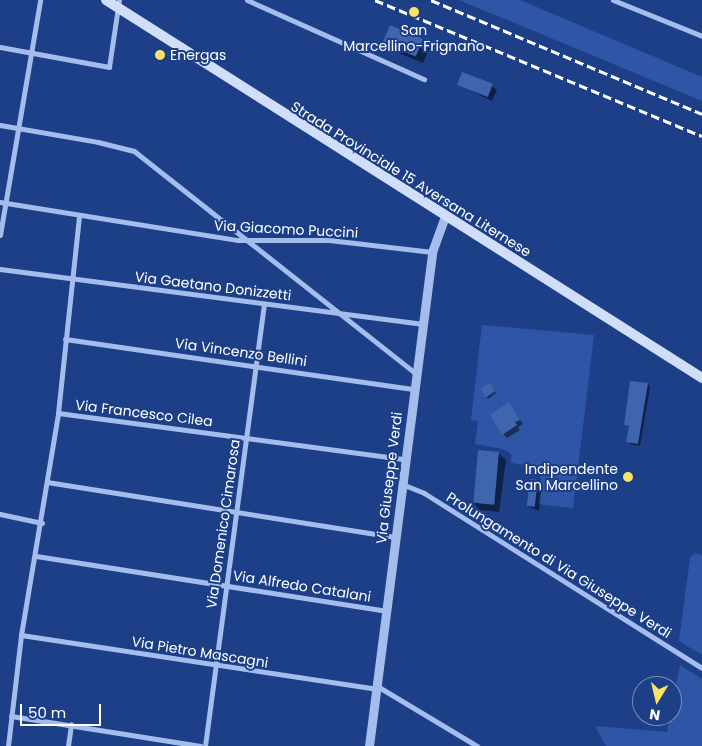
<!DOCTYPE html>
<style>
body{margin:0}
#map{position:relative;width:702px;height:746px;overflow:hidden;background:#1c3f88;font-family:Poppins,sans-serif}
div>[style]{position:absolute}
.green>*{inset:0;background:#2f56a6}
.shadow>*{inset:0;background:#0007}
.building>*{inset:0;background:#4065af;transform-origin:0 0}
.minor>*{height:5px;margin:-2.5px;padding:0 2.5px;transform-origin:2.5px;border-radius:2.5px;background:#a5bdec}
.tertiary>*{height:9px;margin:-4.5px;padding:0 4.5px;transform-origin:4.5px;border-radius:4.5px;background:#a5bdec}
.secondary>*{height:10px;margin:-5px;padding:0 5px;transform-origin:5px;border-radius:5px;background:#d1def9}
.rail>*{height:3px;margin-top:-1.5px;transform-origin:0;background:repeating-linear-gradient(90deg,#fff 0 9px,transparent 0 13px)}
.dots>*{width:14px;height:14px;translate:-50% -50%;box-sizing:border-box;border:2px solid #1c3f88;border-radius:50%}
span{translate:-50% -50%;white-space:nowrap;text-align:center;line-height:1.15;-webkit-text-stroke:4px #1c3f88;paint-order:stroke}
.poi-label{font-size:14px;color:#fff}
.left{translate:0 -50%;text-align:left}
.right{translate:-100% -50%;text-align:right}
.street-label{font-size:14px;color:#fff}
.north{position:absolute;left:632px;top:676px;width:50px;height:50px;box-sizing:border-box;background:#1c3f88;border:1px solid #778cb8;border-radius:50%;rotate:189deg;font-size:14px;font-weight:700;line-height:20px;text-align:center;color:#fff}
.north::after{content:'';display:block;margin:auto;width:18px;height:22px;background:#fce263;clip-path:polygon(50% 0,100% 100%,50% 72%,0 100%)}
.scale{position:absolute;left:20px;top:704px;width:81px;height:22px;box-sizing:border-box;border:2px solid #fff;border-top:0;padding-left:6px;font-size:15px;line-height:18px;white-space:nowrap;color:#fff;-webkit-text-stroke:4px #1c3f88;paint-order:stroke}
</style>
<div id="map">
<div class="green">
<div style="clip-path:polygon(459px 0,520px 0,702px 77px,702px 101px)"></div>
<div style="clip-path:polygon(482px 325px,594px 335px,573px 508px,538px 504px,541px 477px,525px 465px,511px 463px,511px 454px,503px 449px,475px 444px,478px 421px,471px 420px)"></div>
<div style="clip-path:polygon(695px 553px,702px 555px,702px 655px,679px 641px,690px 558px)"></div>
<div style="clip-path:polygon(680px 665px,702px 679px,702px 746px,606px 746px,595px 726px,667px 732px)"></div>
</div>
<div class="shadow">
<div style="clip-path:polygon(423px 40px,430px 47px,423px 63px,391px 50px,384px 43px)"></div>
<div style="clip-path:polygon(458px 84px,492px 86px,497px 90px,492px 101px)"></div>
<div style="clip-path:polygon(648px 384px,650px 387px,640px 446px,630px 444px,630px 427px,626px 425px)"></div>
<div style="clip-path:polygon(491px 387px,496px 393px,488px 399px,486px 397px)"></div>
<div style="clip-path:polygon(509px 404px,523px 424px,518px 427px,520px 430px,507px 438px,503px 434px)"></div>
<div style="clip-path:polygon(498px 453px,506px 460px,499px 512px,480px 510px,473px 503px)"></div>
<div style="clip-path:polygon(538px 481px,542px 485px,539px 511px,528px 506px)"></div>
</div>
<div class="building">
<div style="left:390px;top:25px;width:36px;height:19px;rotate:23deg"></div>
<div style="left:462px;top:72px;width:33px;height:14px;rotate:21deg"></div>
<div style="clip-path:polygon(630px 381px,648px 383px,638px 444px,626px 442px,629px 426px,624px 425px)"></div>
<div style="left:489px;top:383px;width:10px;height:11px;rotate:53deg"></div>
<div style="clip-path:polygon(509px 402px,520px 420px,515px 422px,517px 425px,502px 435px,490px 415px)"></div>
<div style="left:478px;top:450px;width:21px;height:53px;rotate:5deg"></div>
<div style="left:530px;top:479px;width:8px;height:27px;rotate:7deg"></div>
</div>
<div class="minor">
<div style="left:247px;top:0;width:194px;rotate:24.1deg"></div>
<div style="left:613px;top:0;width:96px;rotate:22deg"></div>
<div style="left:0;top:47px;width:111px;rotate:10.4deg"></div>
<div style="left:109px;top:67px;width:68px;rotate:-81.5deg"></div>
<div style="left:0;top:125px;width:99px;rotate:9.8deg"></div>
<div style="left:98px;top:142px;width:37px;rotate:14deg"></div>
<div style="left:134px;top:151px;width:360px;rotate:38.3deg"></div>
<div style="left:0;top:202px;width:241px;rotate:9.1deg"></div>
<div style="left:238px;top:240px;width:91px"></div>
<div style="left:329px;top:240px;width:104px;rotate:6.6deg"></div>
<div style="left:0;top:235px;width:238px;rotate:-80.3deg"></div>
<div style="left:0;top:269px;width:427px;rotate:7.4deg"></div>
<div style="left:65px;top:339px;width:353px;rotate:8.2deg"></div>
<div style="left:58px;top:413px;width:350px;rotate:7.6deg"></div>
<div style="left:47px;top:482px;width:352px;rotate:9deg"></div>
<div style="left:402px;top:484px;width:24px;rotate:22deg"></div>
<div style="left:424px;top:493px;width:328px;rotate:32.2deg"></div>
<div style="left:0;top:514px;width:43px;rotate:12.1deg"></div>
<div style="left:36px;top:556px;width:354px;rotate:8.9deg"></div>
<div style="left:21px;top:635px;width:359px;rotate:8.6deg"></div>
<div style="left:377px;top:686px;width:117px;rotate:31deg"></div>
<div style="left:11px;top:716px;width:192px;rotate:9deg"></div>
<div style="left:8px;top:746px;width:112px;rotate:-83.3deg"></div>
<div style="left:21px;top:635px;width:225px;rotate:-80.5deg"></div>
<div style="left:58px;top:413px;width:197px;rotate:-83.9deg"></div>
<div style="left:68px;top:746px;width:22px;rotate:-82deg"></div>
<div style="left:205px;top:746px;width:446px;rotate:-82.4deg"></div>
</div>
<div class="tertiary">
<div style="left:369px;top:746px;width:498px;rotate:-82.7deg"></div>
<div style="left:432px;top:252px;width:37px;rotate:-70deg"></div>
</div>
<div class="secondary">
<div style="left:106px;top:0;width:706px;rotate:32.38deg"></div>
</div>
<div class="rail">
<div style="left:375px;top:0;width:354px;rotate:22.6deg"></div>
<div style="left:431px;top:0;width:294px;rotate:22.8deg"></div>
</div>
<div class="dots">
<div style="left:414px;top:12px;background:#fce263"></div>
<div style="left:160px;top:55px;background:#fce263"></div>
<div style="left:628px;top:477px;background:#fce263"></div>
</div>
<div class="poi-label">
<span style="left:414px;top:38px">San<br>Marcellino-Frignano</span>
<span class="left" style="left:170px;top:55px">Energas</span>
<span class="right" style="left:618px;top:477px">Indipendente<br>San Marcellino</span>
</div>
<div class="street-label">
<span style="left:411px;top:179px;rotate:32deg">Strada Provinciale 15 Aversana Liternese</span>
<span style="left:286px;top:229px;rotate:3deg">Via Giacomo Puccini</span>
<span style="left:213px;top:286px;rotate:7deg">Via Gaetano Donizzetti</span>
<span style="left:241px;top:352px;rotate:8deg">Via Vincenzo Bellini</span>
<span style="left:144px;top:413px;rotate:7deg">Via Francesco Cilea</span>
<span style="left:389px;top:478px;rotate:-83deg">Via Giuseppe Verdi</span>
<span style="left:223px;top:524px;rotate:-82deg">Via Domenico Cimarosa</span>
<span style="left:559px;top:565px;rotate:32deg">Prolungamento di Via Giuseppe Verdi</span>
<span style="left:302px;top:586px;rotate:9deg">Via Alfredo Catalani</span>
<span style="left:200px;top:652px;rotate:9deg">Via Pietro Mascagni</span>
</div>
<div class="north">N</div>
<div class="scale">50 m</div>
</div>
